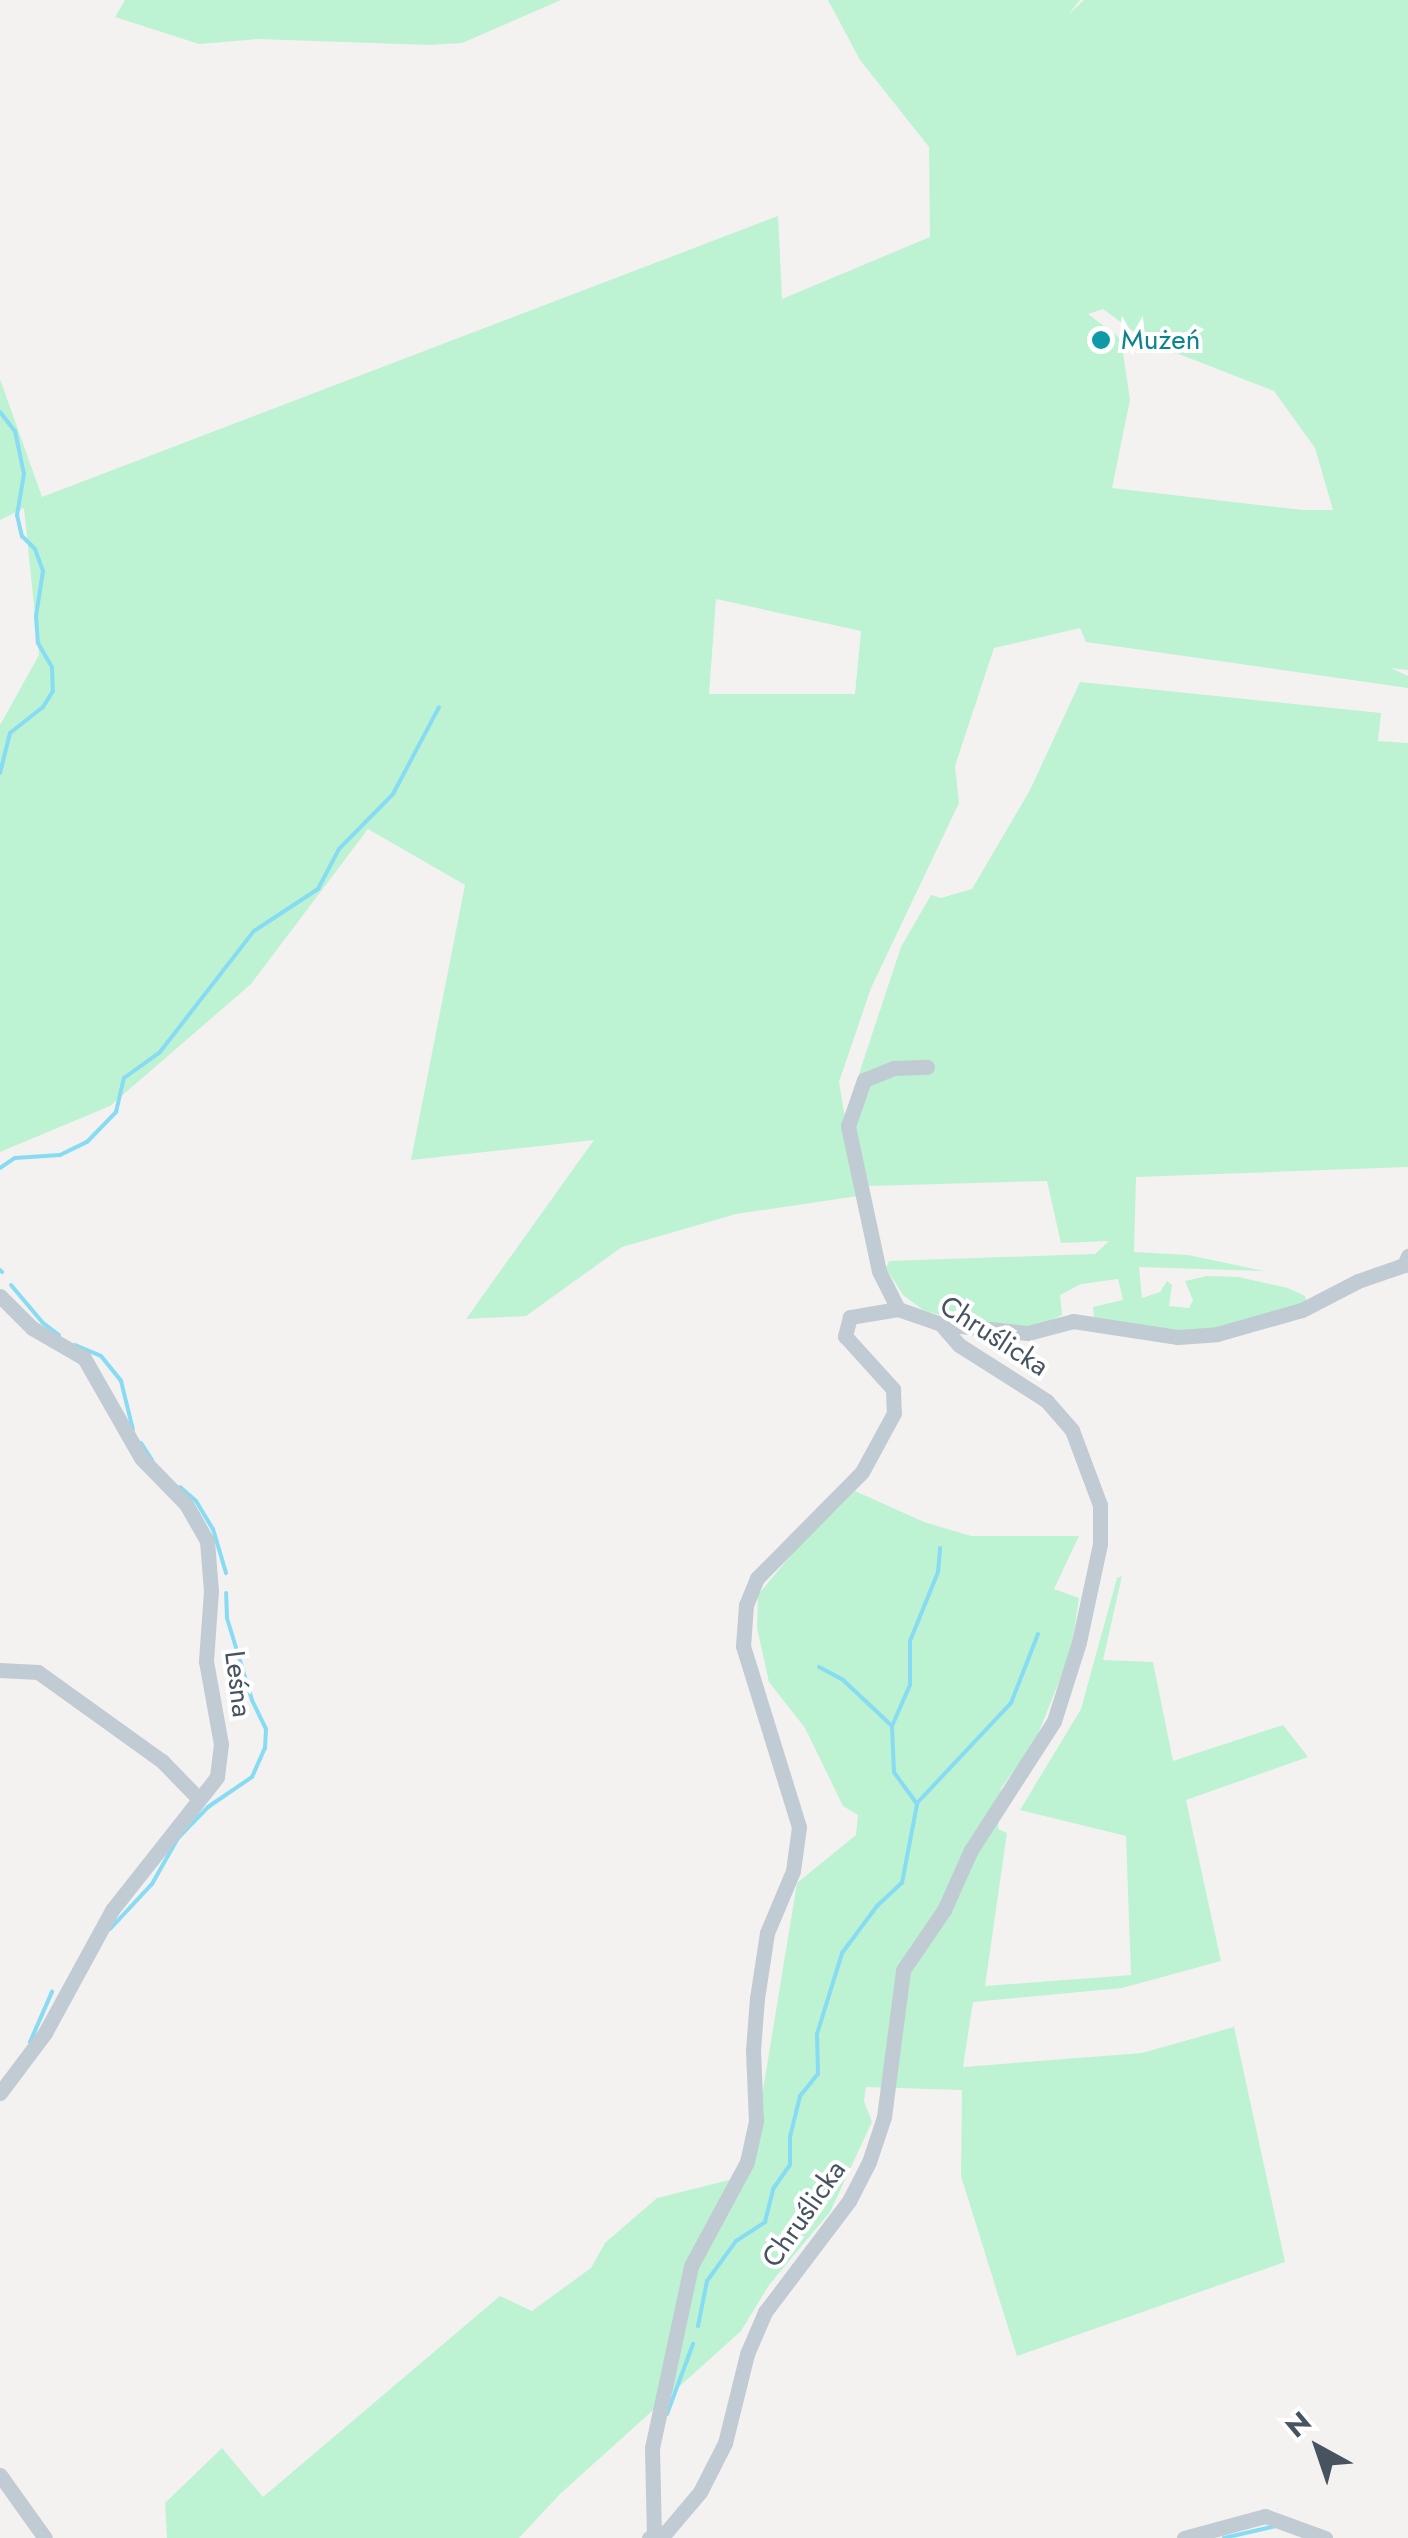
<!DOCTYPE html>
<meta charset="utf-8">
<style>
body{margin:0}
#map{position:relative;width:1408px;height:2538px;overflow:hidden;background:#f4f1f1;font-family:Jost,sans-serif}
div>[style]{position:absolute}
.green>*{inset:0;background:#bdf3d3}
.stream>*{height:4px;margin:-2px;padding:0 2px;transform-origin:2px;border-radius:2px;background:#87dbf3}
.street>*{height:15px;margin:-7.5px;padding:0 7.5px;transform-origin:7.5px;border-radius:7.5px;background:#c1cbd4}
.dots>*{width:28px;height:28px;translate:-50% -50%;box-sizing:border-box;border:5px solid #fff;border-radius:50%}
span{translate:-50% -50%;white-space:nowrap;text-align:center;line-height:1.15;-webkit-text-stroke:8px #fff;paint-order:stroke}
.culture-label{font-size:28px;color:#0d838f}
.left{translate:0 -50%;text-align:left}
.street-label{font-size:28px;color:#475460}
.north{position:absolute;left:1268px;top:2398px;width:100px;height:100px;-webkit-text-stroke:8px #fff;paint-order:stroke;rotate:320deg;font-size:28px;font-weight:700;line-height:40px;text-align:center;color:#475460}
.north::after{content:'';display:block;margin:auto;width:35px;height:45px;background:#475460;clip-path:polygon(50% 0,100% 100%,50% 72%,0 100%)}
</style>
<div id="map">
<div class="green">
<div style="clip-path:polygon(125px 0,561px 0,462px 43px,429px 45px,258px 39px,199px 44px,115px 17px)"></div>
<div style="clip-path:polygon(evenodd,828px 0,1080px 0,1068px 15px,1084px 0,1408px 0,1408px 670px,1391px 668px,1408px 676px,1408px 688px,1086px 642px,1080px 628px,994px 648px,955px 766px,959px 803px,871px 988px,839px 1082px,858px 1196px,736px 1214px,622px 1247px,526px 1316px,466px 1319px,594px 1140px,411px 1160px,465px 885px,368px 829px,251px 984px,110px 1106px,0 1152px,0 725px,39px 655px,24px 508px,0 520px,0 379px,42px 497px,778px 216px,782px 299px,930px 237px,929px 147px,860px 60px,828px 0,1103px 309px,1148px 342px,1274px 391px,1315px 448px,1333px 510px,1303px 510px,1112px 488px,1130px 400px,1121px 339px,1088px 314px,1103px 309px,828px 0,716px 599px,861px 631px,855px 694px,709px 694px,716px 599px)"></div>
<div style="clip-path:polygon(1080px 682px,1381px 713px,1378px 741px,1408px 743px,1408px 1167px,1136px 1177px,1134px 1252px,1188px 1255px,1264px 1271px,1139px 1267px,1142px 1298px,1160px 1292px,1167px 1281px,1172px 1285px,1169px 1306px,1189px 1308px,1193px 1300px,1185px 1281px,1207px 1276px,1238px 1277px,1288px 1288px,1305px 1296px,1307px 1303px,1221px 1327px,1184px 1331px,1094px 1317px,1093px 1307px,1123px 1300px,1118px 1279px,1081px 1284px,1060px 1295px,1062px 1315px,1035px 1328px,978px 1326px,923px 1310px,903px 1295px,886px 1268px,889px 1261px,1095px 1254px,1109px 1241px,1061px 1243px,1047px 1181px,869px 1186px,855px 1132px,854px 1089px,901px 947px,931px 895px,941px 898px,972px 889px,1030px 790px)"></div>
<div style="clip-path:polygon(855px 1491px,924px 1522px,971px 1536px,1079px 1536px,1054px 1589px,1079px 1598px,1071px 1651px,1035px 1742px,1001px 1788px,998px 1829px,1007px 1833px,985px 1986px,1131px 1975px,1126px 1836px,1020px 1810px,1081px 1709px,1117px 1578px,1122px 1576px,1103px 1660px,1153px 1662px,1173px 1761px,1283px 1725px,1308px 1757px,1186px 1800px,1221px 1961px,1122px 1988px,973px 2002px,963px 2067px,1142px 2053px,1234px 2027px,1285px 2262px,1017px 2356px,961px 2176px,962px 2090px,866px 2087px,864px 2101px,872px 2122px,830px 2212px,769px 2285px,741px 2331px,560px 2494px,519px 2538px,167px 2538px,165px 2503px,222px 2448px,263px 2497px,500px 2296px,532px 2311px,591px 2268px,605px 2243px,657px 2198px,749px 2175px,797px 1883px,856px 1835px,858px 1815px,843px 1806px,805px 1728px,769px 1682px,757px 1628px,758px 1595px,795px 1550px)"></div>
</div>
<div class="stream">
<div style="left:0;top:412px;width:24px;rotate:52deg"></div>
<div style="left:15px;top:431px;width:44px;rotate:78.2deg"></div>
<div style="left:24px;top:474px;width:42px;rotate:99.7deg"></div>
<div style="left:17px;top:515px;width:22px;rotate:77deg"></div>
<div style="left:22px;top:536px;width:18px;rotate:45deg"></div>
<div style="left:35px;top:549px;width:23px;rotate:70deg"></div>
<div style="left:43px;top:571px;width:46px;rotate:98.8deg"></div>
<div style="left:36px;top:616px;width:27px;rotate:86deg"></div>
<div style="left:38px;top:643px;width:28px;rotate:60deg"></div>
<div style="left:52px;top:667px;width:24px;rotate:88deg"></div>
<div style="left:53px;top:691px;width:19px;rotate:122deg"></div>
<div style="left:43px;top:707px;width:42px;rotate:141.8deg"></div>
<div style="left:10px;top:733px;width:41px;rotate:104deg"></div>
<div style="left:0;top:1168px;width:18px;rotate:-34deg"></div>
<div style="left:15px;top:1158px;width:45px;rotate:-3.8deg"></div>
<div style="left:60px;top:1155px;width:30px;rotate:-26deg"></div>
<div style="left:87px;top:1142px;width:42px;rotate:-46deg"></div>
<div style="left:116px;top:1112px;width:35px;rotate:-77deg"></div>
<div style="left:124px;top:1078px;width:44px;rotate:-35.8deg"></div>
<div style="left:160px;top:1052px;width:153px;rotate:-52.2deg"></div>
<div style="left:254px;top:931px;width:77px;rotate:-33.3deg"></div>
<div style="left:318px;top:889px;width:45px;rotate:-62.3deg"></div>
<div style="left:339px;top:849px;width:77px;rotate:-45.5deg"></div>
<div style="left:393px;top:794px;width:98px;rotate:-62.1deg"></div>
<div style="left:0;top:1270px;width:3px;rotate:45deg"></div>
<div style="left:11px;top:1285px;width:50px;rotate:49.9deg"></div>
<div style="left:43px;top:1323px;width:20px;rotate:37deg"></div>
<div style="left:75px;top:1345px;width:28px;rotate:23deg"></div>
<div style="left:101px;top:1356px;width:32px;rotate:51deg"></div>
<div style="left:121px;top:1381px;width:50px;rotate:76.2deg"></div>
<div style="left:141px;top:1443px;width:20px;rotate:57deg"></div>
<div style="left:180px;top:1487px;width:21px;rotate:41deg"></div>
<div style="left:196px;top:1501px;width:33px;rotate:59deg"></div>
<div style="left:213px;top:1529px;width:46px;rotate:73.5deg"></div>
<div style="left:819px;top:1667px;width:26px;rotate:28deg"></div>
<div style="left:842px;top:1679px;width:69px;rotate:43.2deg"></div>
<div style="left:918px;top:1802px;width:136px;rotate:-46.8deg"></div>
<div style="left:1011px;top:1703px;width:74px;rotate:-68.6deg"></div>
<div style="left:110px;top:1929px;width:62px;rotate:-47deg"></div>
<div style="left:152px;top:1884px;width:53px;rotate:-60.5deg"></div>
<div style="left:178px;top:1838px;width:43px;rotate:-45.9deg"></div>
<div style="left:208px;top:1807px;width:53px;rotate:-34.3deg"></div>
<div style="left:252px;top:1777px;width:32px;rotate:-66deg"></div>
<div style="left:265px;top:1748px;width:19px;rotate:-87deg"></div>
<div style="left:266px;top:1729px;width:32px;rotate:-116deg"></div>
<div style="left:252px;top:1700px;width:86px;rotate:-107deg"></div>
<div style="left:227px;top:1618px;width:25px;rotate:-92deg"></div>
<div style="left:30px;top:2042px;width:55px;rotate:-66.3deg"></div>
<div style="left:698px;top:2326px;width:46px;rotate:-78.7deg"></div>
<div style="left:707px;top:2281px;width:49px;rotate:-54.1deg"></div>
<div style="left:736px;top:2241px;width:35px;rotate:-33deg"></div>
<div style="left:765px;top:2222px;width:34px;rotate:-76deg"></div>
<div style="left:773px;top:2189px;width:29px;rotate:-55deg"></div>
<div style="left:790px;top:2165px;width:28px;rotate:-90deg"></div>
<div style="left:790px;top:2137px;width:42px;rotate:-76.3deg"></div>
<div style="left:800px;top:2096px;width:28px;rotate:-51deg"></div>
<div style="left:818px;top:2074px;width:40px;rotate:-91.4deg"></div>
<div style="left:817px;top:2034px;width:85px;rotate:-72.8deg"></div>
<div style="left:842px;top:1953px;width:59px;rotate:-53.3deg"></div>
<div style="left:877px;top:1906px;width:34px;rotate:-43deg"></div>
<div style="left:902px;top:1883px;width:80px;rotate:-79.2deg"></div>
<div style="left:917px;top:1804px;width:39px;rotate:-126deg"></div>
<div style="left:894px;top:1772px;width:46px;rotate:-92.5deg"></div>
<div style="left:892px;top:1726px;width:45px;rotate:-66.3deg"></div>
<div style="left:910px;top:1685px;width:44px;rotate:-90deg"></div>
<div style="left:910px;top:1641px;width:74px;rotate:-67.9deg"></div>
<div style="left:938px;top:1572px;width:24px;rotate:-85deg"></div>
<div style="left:667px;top:2414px;width:75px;rotate:-69.6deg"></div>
<div style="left:1224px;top:2538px;width:53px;rotate:-13deg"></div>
</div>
<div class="street">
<div style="left:0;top:1296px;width:45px;rotate:45deg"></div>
<div style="left:32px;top:1328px;width:60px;rotate:30deg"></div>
<div style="left:84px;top:1358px;width:115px;rotate:60.3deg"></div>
<div style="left:141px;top:1458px;width:64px;rotate:45.6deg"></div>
<div style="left:186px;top:1504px;width:43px;rotate:60.4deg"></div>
<div style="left:207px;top:1541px;width:50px;rotate:85.4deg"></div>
<div style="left:211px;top:1591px;width:70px;rotate:94.1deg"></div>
<div style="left:206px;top:1661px;width:84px;rotate:79.8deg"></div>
<div style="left:221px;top:1744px;width:33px;rotate:97deg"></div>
<div style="left:217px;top:1777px;width:169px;rotate:128.3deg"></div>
<div style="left:112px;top:1910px;width:140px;rotate:118.6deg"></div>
<div style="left:45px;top:2033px;width:75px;rotate:126.9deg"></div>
<div style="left:898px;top:1309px;width:42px;rotate:-116.6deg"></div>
<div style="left:879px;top:1271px;width:148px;rotate:-102.1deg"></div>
<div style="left:848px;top:1126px;width:49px;rotate:-70.8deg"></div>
<div style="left:864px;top:1080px;width:32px;rotate:-22deg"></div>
<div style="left:894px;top:1068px;width:33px;rotate:-2deg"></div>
<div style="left:941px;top:1324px;width:87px;rotate:5.9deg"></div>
<div style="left:1028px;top:1333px;width:47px;rotate:-14.9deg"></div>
<div style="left:1073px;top:1321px;width:106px;rotate:8.7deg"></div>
<div style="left:1178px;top:1337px;width:39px;rotate:-4deg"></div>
<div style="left:1217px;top:1334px;width:88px;rotate:-15.8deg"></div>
<div style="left:1302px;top:1310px;width:63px;rotate:-27.4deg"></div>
<div style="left:1358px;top:1281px;width:49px;rotate:-19.2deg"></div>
<div style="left:1404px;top:1265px;width:10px;rotate:-66deg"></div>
<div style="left:0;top:1670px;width:38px;rotate:3deg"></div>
<div style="left:38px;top:1672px;width:153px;rotate:35.7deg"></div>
<div style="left:162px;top:1761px;width:53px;rotate:45.8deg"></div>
<div style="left:0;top:2475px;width:77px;rotate:54.5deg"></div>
<div style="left:649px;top:2538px;width:19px;rotate:-21deg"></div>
<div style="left:667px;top:2531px;width:51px;rotate:-49.8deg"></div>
<div style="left:700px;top:2492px;width:55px;rotate:-63deg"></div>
<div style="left:725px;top:2443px;width:92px;rotate:-76.1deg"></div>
<div style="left:747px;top:2354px;width:46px;rotate:-66.8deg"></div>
<div style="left:765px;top:2312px;width:139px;rotate:-52.9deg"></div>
<div style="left:849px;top:2201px;width:44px;rotate:-62.9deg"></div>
<div style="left:869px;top:2162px;width:47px;rotate:-71.6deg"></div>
<div style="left:884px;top:2117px;width:148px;rotate:-82.6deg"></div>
<div style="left:903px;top:1970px;width:73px;rotate:-55.7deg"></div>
<div style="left:944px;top:1910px;width:66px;rotate:-65.8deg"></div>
<div style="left:971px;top:1850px;width:153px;rotate:-57.2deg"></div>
<div style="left:1054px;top:1721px;width:83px;rotate:-72.4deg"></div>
<div style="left:1079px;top:1642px;width:100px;rotate:-77.9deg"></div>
<div style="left:1100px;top:1544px;width:39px;rotate:-90deg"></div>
<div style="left:1100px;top:1505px;width:80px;rotate:-110.5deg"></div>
<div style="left:1072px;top:1430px;width:38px;rotate:-131deg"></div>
<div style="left:1047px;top:1401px;width:104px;rotate:-147.5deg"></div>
<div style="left:959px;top:1345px;width:28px;rotate:-131deg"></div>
<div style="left:941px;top:1324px;width:46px;rotate:-160.8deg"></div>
<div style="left:898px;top:1309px;width:49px;rotate:170.5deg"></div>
<div style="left:850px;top:1317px;width:20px;rotate:105deg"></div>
<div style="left:845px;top:1336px;width:72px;rotate:47.8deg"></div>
<div style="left:893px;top:1389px;width:24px;rotate:88deg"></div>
<div style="left:894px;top:1413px;width:67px;rotate:118.5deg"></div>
<div style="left:862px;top:1472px;width:149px;rotate:134.7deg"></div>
<div style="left:757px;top:1578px;width:29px;rotate:112deg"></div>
<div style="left:746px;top:1605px;width:41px;rotate:94.2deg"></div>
<div style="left:743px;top:1646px;width:189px;rotate:72.8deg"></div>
<div style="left:799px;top:1827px;width:44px;rotate:97.8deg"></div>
<div style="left:793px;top:1871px;width:67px;rotate:112.8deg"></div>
<div style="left:767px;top:1933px;width:66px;rotate:98.7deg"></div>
<div style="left:757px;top:1998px;width:52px;rotate:94.4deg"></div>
<div style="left:753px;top:2050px;width:71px;rotate:87.6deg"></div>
<div style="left:756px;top:2121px;width:42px;rotate:102.4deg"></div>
<div style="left:747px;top:2162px;width:118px;rotate:118.3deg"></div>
<div style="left:691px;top:2266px;width:186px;rotate:102.1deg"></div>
<div style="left:652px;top:2448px;width:86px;rotate:88.7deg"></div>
<div style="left:1184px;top:2538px;width:84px;rotate:-15.2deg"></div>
<div style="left:1265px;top:2516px;width:64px;rotate:20.1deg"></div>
</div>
<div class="dots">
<div style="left:1101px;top:340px;background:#0f9aa8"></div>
</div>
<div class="culture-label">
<span class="left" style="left:1121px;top:340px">Mużeń</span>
</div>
<div class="street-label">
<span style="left:994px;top:1336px;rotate:33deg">Chruślicka</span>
<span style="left:238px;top:1684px;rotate:83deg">Leśna</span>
<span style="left:804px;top:2214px;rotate:-55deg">Chruślicka</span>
</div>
<div class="north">N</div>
</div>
